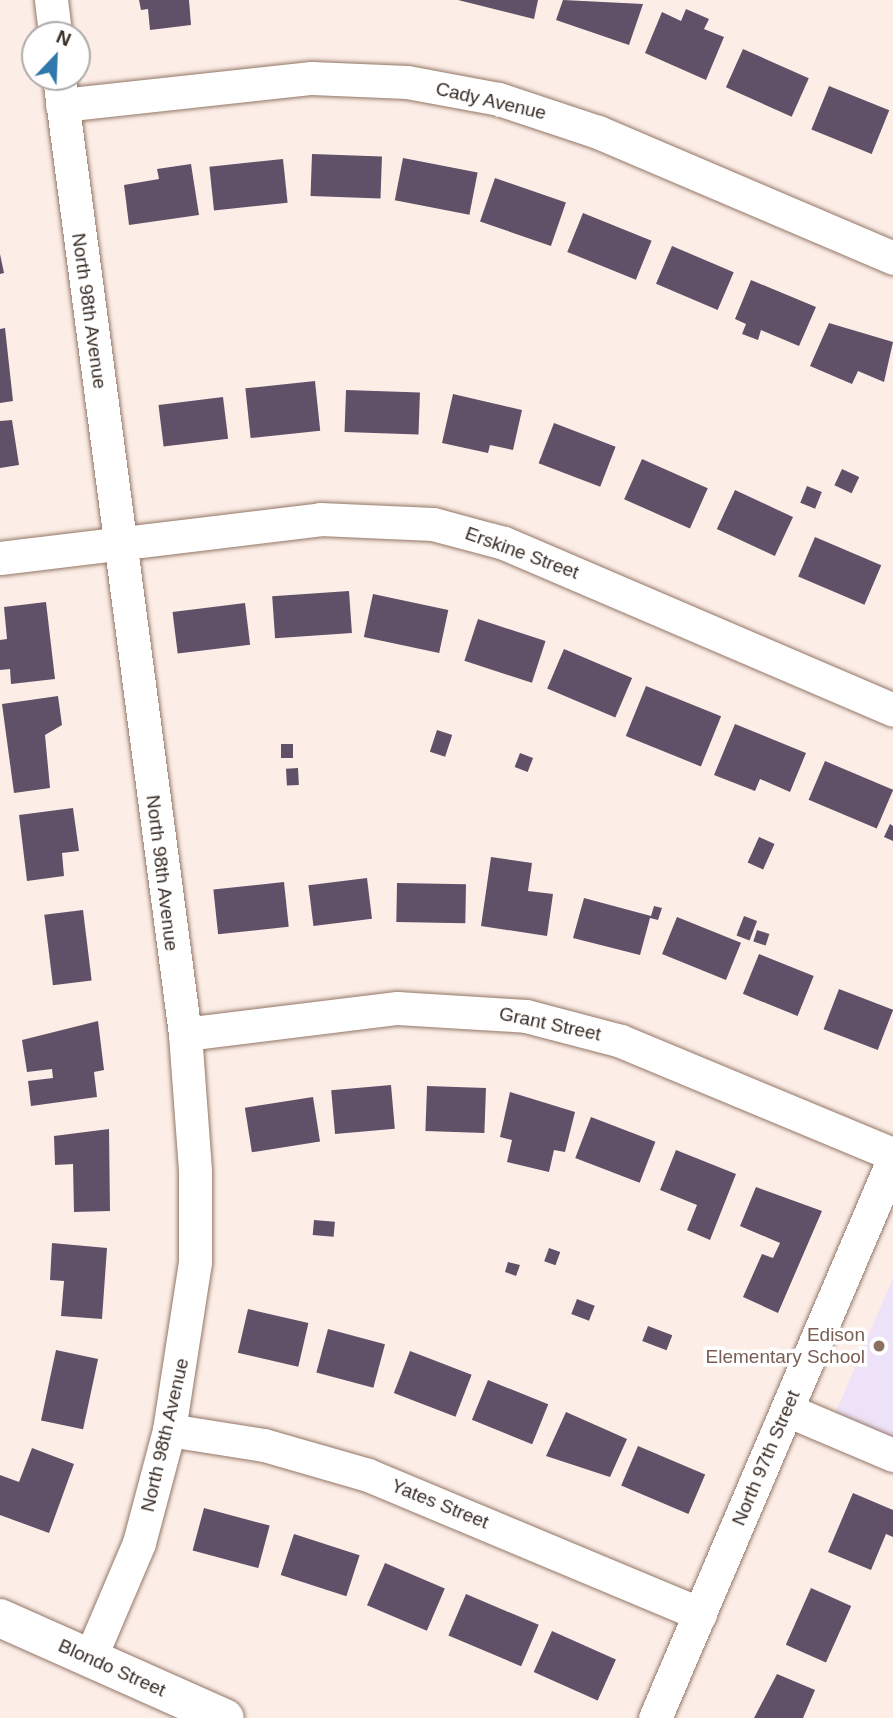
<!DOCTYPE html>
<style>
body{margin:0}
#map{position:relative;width:893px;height:1718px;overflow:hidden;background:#fceee7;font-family:Arial,sans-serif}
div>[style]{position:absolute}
.education>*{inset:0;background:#ede2f7}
.building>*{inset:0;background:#605169;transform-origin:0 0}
.roads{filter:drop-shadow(0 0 2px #937666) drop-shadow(0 0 2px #937666)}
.street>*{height:33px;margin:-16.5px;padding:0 16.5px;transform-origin:16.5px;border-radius:16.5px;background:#fff}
.secondary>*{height:38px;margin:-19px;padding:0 19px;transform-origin:19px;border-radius:19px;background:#fff}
.dots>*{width:19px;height:19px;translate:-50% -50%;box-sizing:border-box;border:4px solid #fff;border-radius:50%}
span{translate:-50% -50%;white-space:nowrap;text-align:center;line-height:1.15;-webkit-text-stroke:7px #fff;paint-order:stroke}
.street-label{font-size:19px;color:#382c25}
.education-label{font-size:19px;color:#785e54}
.right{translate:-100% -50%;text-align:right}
.north{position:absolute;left:21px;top:21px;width:70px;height:70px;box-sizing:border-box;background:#fff;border:2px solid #afaba8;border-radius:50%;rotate:23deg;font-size:19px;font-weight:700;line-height:28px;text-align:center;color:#382c25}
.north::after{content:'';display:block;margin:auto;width:24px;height:32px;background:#2e78ab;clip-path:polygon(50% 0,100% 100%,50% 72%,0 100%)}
</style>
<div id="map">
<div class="education">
<div style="clip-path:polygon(893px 1278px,893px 1438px,835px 1414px)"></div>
</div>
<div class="building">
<div style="clip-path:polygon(139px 0,189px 0,191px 25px,150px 30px,148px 9px,141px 10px)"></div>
<div style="clip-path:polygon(458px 0,538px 0,534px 19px)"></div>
<div style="clip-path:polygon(563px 0,643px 4px,629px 45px,556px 20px)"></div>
<div style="clip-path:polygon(686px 9px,709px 19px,704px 29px,724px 37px,706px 80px,645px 53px,662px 12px,681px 21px)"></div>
<div style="left:743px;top:49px;width:72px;height:42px;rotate:24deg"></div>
<div style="left:829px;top:86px;width:65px;height:47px;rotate:22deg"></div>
<div style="left:312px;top:154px;width:70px;height:42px;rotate:2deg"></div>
<div style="left:403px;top:158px;width:76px;height:43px;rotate:11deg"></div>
<div style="left:283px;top:159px;width:44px;height:74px;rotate:84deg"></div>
<div style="clip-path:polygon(191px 164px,199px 215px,129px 225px,124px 185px,159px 179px,157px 169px)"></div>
<div style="left:495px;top:178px;width:75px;height:46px;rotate:19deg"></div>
<div style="left:583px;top:213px;width:74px;height:42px;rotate:22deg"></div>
<div style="left:672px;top:246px;width:67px;height:41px;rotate:23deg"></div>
<div style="clip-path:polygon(0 254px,4px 273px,0 274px)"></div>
<div style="clip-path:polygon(751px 280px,816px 307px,799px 346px,761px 330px,758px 340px,742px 334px,746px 324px,735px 319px)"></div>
<div style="clip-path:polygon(829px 323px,893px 342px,884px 382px,858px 371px,852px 384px,810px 366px)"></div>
<div style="clip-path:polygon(5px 328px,13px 401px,0 403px,0 329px)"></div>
<div style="left:315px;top:381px;width:50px;height:70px;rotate:84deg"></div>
<div style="left:346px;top:390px;width:74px;height:42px;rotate:2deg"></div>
<div style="clip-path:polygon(453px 394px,522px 410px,513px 450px,490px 445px,488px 453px,442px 443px)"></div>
<div style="left:223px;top:397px;width:42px;height:65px;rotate:83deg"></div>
<div style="clip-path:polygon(12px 420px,19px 465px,0 468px,0 421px)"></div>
<div style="left:554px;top:423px;width:66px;height:43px;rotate:21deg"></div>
<div style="left:642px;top:459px;width:72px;height:44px;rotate:24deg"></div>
<div style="left:842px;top:469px;width:19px;height:18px;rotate:25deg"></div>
<div style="left:807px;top:486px;width:16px;height:18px;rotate:22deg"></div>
<div style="left:735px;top:490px;width:64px;height:43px;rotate:25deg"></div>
<div style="left:815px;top:537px;width:72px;height:43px;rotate:23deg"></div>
<div style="left:349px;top:591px;width:42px;height:77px;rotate:86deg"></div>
<div style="left:373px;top:594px;width:77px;height:44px;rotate:12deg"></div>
<div style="clip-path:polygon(46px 602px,55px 679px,11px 684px,10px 669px,0 670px,0 640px,7px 639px,4px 607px)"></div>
<div style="left:245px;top:603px;width:42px;height:73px;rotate:83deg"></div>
<div style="left:478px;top:619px;width:71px;height:44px;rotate:18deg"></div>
<div style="left:564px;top:649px;width:74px;height:43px;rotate:23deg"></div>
<div style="left:646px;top:686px;width:81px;height:54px;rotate:22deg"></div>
<div style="clip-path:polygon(58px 696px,62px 725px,45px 735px,50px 788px,14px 793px,2px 704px)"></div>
<div style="clip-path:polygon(735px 724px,806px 753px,790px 792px,760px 779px,755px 791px,714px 775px)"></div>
<div style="left:437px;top:730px;width:16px;height:23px;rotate:18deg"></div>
<div style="left:281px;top:744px;width:12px;height:14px"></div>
<div style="left:520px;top:753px;width:14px;height:15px;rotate:21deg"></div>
<div style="left:825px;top:761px;width:74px;height:42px;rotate:23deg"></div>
<div style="left:298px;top:768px;width:17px;height:12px;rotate:87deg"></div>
<div style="clip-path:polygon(73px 808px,79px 851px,62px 853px,64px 876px,27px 881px,19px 815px)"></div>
<div style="clip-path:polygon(890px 824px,893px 826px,893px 841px,884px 837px)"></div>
<div style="left:759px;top:837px;width:17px;height:28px;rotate:24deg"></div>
<div style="clip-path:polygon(491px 857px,532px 863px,528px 891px,553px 894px,547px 936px,481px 926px)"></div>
<div style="left:367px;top:878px;width:41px;height:59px;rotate:83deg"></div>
<div style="left:284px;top:882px;width:45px;height:71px;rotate:84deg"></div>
<div style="left:397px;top:883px;width:69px;height:39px;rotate:1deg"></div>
<div style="clip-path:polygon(584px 898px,651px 916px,654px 906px,662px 908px,658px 920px,650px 918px,640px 955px,573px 938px)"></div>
<div style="left:83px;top:910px;width:71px;height:39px;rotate:83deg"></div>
<div style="left:744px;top:916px;width:14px;height:21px;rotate:21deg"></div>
<div style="left:677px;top:917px;width:69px;height:40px;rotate:22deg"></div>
<div style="left:757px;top:930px;width:13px;height:12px;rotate:18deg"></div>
<div style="left:759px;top:954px;width:59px;height:43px;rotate:22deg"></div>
<div style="left:839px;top:989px;width:58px;height:43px;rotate:21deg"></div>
<div style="clip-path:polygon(98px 1021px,104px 1070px,94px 1072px,97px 1097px,31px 1106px,28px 1081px,53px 1078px,52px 1069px,27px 1072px,22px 1040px)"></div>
<div style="left:391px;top:1085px;width:44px;height:60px;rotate:85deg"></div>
<div style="left:427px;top:1086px;width:59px;height:45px;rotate:2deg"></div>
<div style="clip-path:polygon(510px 1092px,575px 1112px,565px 1152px,554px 1150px,549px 1172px,507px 1162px,512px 1140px,500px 1137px)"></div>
<div style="left:313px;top:1097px;width:45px;height:69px;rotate:81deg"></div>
<div style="left:591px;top:1117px;width:69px;height:44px;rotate:21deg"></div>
<div style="clip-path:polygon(109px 1129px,110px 1211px,74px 1212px,73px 1164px,55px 1165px,54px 1136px)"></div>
<div style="clip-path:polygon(676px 1150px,736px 1174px,710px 1240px,687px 1230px,697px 1205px,660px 1190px)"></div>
<div style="clip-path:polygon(756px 1187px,822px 1211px,778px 1313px,743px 1297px,762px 1254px,773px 1258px,780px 1243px,740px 1226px)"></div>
<div style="left:314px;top:1220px;width:21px;height:15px;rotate:5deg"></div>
<div style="clip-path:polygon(52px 1243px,107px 1248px,102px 1319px,61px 1316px,64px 1281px,50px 1280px)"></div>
<div style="left:549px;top:1248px;width:12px;height:14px;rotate:20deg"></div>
<div style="clip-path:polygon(508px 1262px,520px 1265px,516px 1276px,505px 1272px)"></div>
<div style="left:577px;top:1299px;width:19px;height:16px;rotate:21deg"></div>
<div style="left:248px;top:1309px;width:62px;height:45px;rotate:13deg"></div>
<div style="left:648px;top:1326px;width:26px;height:16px;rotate:21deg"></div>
<div style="left:328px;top:1329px;width:59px;height:45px;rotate:15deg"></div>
<div style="left:56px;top:1350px;width:43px;height:72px;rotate:12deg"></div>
<div style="left:410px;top:1351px;width:66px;height:45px;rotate:21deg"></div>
<div style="left:488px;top:1380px;width:65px;height:43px;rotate:22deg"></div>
<div style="clip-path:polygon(566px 1412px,627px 1439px,610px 1477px,546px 1456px)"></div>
<div style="left:638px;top:1446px;width:73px;height:43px;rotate:23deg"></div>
<div style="clip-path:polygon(32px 1448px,74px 1464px,49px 1533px,0 1515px,0 1475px,19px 1482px)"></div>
<div style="clip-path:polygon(853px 1493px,893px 1510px,893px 1537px,886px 1534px,871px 1570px,828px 1552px)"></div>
<div style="left:204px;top:1508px;width:68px;height:44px;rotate:15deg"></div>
<div style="left:294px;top:1534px;width:69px;height:43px;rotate:18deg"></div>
<div style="left:385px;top:1563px;width:65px;height:46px;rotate:23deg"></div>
<div style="left:811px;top:1588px;width:44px;height:62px;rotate:24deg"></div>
<div style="left:466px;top:1594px;width:79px;height:45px;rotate:23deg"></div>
<div style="left:552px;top:1631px;width:70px;height:45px;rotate:24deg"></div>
<div style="clip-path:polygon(777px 1674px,815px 1690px,803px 1718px,754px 1718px)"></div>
</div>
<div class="roads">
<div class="street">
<div style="left:51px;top:0;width:35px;rotate:83deg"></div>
<div style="left:59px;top:77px;width:965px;rotate:82.5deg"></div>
<div style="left:185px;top:1034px;width:137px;rotate:85.8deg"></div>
<div style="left:195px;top:1171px;width:91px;rotate:90deg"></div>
<div style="left:195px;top:1262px;width:170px;rotate:98.8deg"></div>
<div style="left:169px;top:1430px;width:117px;rotate:104.9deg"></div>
<div style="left:139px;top:1543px;width:125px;rotate:113.1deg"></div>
<div style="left:62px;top:105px;width:251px;rotate:-6.2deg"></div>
<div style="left:312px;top:78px;width:95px;rotate:2.4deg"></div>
<div style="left:407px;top:82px;width:94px;rotate:10.5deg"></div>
<div style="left:499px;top:99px;width:104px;rotate:18.4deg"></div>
<div style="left:598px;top:132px;width:321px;rotate:23.1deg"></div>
<div style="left:0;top:558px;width:322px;rotate:-6.9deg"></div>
<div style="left:320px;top:519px;width:113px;rotate:2.5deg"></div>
<div style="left:433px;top:524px;width:73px;rotate:15deg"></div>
<div style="left:504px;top:543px;width:423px;rotate:23.2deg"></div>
<div style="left:185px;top:1034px;width:214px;rotate:-7deg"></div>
<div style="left:397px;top:1008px;width:129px;rotate:3.5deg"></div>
<div style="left:526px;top:1016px;width:98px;rotate:14.7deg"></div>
<div style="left:621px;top:1041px;width:295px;rotate:22.6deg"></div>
<div style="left:787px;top:1410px;width:115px;rotate:23deg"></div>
<div style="left:169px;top:1430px;width:96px;rotate:9deg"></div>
<div style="left:264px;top:1445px;width:108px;rotate:16.1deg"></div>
<div style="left:368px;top:1475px;width:360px;rotate:22.7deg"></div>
<div style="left:655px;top:1718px;width:607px;rotate:-66.9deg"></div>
</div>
<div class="secondary">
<div style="left:0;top:1618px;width:246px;rotate:24deg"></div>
</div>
</div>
<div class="dots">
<div style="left:879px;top:1346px;background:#8d6e63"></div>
</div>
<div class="street-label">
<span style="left:491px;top:101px;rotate:13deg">Cady Avenue</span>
<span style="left:89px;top:311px;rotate:82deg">North 98th Avenue</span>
<span style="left:522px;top:553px;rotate:20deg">Erskine Street</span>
<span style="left:162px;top:873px;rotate:83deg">North 98th Avenue</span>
<span style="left:550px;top:1024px;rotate:12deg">Grant Street</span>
<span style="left:165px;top:1435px;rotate:-77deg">North 98th Avenue</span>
<span style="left:766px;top:1458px;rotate:-67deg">North 97th Street</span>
<span style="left:440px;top:1504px;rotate:22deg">Yates Street</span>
<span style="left:112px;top:1668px;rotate:24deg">Blondo Street</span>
</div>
<div class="education-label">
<span class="right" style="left:865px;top:1346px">Edison<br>Elementary School</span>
</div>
<div class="north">N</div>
</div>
